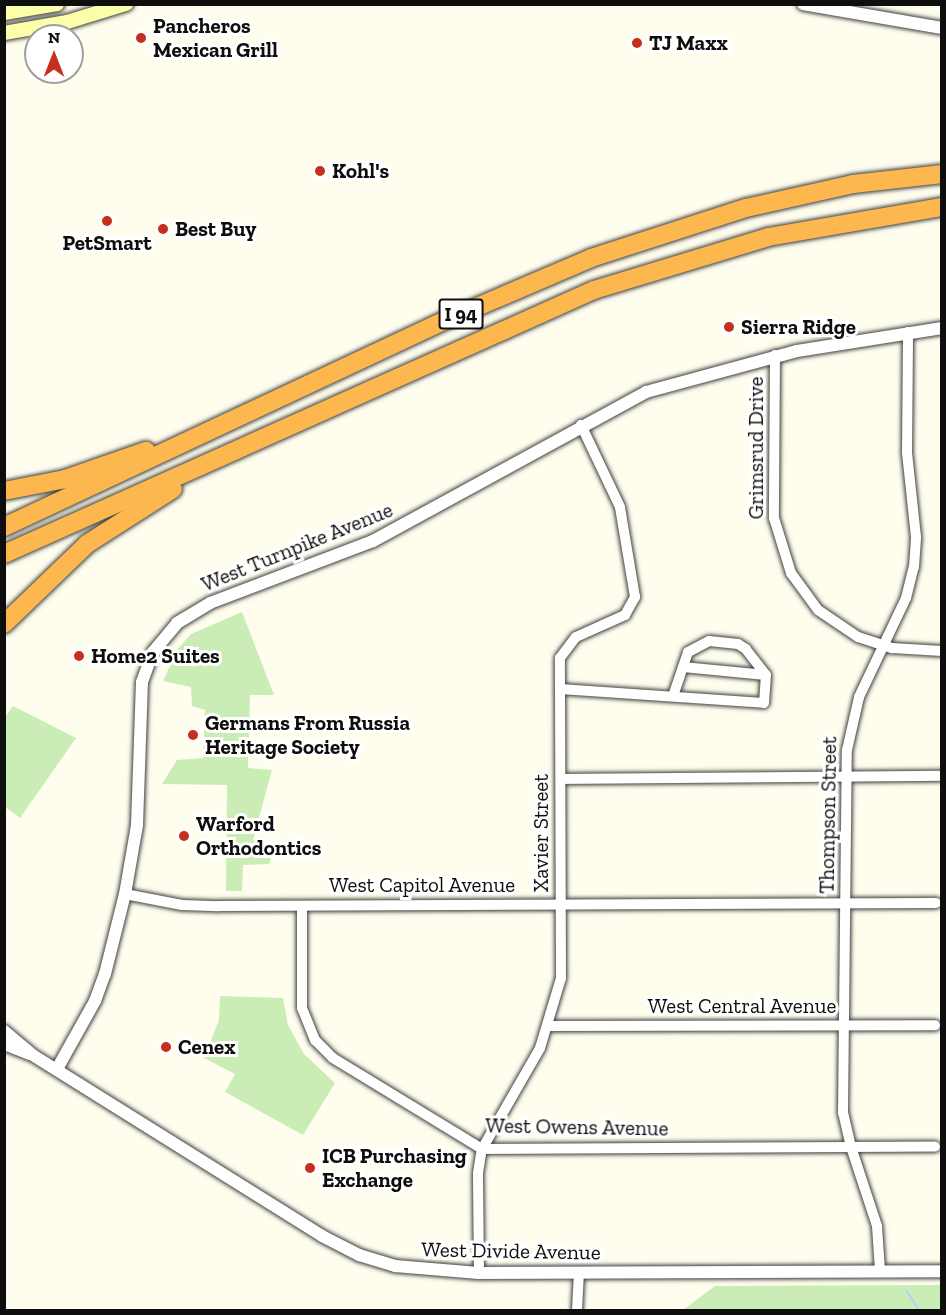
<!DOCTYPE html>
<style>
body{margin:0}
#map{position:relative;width:946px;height:1315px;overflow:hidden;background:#fffeee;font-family:"Zilla Slab",serif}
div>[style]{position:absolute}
.green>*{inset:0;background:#caecb5}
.stream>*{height:2px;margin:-1px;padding:0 1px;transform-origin:1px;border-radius:1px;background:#b0d3fa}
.roads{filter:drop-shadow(0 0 2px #414141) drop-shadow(0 0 2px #414141)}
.minor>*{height:10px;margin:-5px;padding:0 5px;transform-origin:5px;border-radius:5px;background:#fff}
.tertiary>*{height:12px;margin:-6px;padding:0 6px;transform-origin:6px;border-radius:6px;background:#fff}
.secondary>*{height:14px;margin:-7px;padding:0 7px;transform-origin:7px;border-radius:7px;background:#fcffa9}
.motorway>*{height:18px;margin:-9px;padding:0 9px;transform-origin:9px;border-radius:9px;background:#fcb84f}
.dots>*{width:16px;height:16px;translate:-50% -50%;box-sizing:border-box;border:3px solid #fff;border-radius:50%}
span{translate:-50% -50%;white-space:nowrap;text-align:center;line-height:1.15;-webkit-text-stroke:6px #fff;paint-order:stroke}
.shield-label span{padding:2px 4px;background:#fff;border:2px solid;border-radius:4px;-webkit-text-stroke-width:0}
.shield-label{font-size:20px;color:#0e0e0e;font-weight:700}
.poi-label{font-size:21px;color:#0e0e0e;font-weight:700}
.left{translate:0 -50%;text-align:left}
.street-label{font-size:21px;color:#0e0e0e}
.frame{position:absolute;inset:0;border:6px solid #0e0e0e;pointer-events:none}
.north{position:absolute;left:24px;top:24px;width:60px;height:60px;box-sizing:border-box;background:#fff;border:2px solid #9f9f9f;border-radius:50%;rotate:0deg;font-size:16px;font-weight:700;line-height:24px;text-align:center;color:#0e0e0e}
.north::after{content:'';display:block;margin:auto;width:21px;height:27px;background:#c62f1e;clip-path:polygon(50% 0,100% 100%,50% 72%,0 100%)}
</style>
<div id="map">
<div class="green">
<div style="clip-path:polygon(242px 612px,274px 695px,250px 695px,248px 768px,272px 770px,253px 840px,275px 845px,269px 864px,243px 865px,242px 891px,226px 891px,227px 785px,162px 784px,177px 760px,203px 758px,205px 710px,192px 706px,191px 687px,163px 681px,177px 650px,191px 634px)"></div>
<div style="clip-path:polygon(13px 706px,76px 738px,20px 818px,5px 807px,5px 717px)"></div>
<div style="clip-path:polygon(220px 996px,283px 998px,288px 1025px,304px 1054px,335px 1083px,303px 1135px,225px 1092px,235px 1074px,204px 1058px,219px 1020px)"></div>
<div style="clip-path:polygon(941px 1285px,941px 1310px,683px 1310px,715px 1286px)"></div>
</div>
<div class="stream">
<div style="left:906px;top:1290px;width:24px;rotate:57deg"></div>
</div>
<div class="roads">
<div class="minor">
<div style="left:775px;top:355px;width:163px;rotate:90.4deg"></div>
<div style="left:774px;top:518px;width:58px;rotate:72.8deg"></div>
<div style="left:791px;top:573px;width:46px;rotate:53.9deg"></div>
<div style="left:818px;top:610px;width:48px;rotate:34deg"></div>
<div style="left:858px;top:637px;width:36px;rotate:18deg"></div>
<div style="left:892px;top:648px;width:50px;rotate:3.4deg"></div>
<div style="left:683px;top:667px;width:83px;rotate:5.5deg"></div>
<div style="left:560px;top:689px;width:204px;rotate:3.9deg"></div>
<div style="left:764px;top:703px;width:28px;rotate:-86deg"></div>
<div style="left:766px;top:675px;width:33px;rotate:-128deg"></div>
<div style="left:746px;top:649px;width:9px;rotate:-148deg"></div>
<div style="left:738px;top:644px;width:29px;rotate:-174deg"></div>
<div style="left:709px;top:641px;width:24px;rotate:152deg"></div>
<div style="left:688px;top:652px;width:46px;rotate:108.8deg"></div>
<div style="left:561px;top:779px;width:381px;rotate:-0.5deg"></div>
<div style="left:125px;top:894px;width:58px;rotate:10.9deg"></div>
<div style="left:182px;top:905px;width:37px;rotate:2deg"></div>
<div style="left:219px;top:906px;width:717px;rotate:-0.24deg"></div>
<div style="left:302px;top:906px;width:102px;rotate:90deg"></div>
<div style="left:302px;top:1008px;width:35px;rotate:68deg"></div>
<div style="left:315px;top:1040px;width:25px;rotate:45deg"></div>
<div style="left:333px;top:1058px;width:175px;rotate:31.4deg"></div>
<div style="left:482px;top:1149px;width:453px;rotate:-0.3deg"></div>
<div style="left:549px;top:1026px;width:386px;rotate:-0.1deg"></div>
<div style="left:880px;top:1271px;width:45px;rotate:-93.8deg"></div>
<div style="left:877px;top:1226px;width:83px;rotate:-108.2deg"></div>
<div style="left:851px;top:1147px;width:35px;rotate:-103deg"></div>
<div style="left:843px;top:1113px;width:363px;rotate:-89.4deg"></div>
<div style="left:847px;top:750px;width:54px;rotate:-77.2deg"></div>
<div style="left:859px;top:697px;width:110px;rotate:-64.6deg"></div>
<div style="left:906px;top:598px;width:32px;rotate:-76deg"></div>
<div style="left:914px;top:567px;width:30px;rotate:-86deg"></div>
<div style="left:916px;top:537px;width:84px;rotate:-96.1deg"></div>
<div style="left:907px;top:453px;width:121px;rotate:-89.5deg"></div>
<div style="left:479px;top:1273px;width:100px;rotate:-90.6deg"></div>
<div style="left:478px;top:1173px;width:24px;rotate:-81deg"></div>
<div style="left:482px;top:1149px;width:116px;rotate:-60.1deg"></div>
<div style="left:540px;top:1048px;width:73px;rotate:-73.3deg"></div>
<div style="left:561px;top:978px;width:320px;rotate:-90.2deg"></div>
<div style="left:560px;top:658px;width:26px;rotate:-53deg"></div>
<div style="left:576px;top:637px;width:54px;rotate:-24.2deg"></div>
<div style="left:625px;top:615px;width:21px;rotate:-61deg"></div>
<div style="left:635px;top:597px;width:91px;rotate:-99.5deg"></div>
<div style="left:620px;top:507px;width:91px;rotate:-115.4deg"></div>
<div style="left:577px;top:1310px;width:38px;rotate:-87deg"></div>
</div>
<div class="tertiary">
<div style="left:803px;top:4px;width:141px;rotate:9.8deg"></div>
<div style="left:4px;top:1031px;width:35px;rotate:40deg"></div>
<div style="left:31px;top:1054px;width:343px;rotate:32deg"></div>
<div style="left:322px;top:1236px;width:42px;rotate:27.2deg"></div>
<div style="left:359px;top:1255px;width:38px;rotate:17deg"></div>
<div style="left:395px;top:1266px;width:84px;rotate:4.8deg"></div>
<div style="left:479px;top:1273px;width:463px;rotate:-0.2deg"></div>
<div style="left:4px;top:1044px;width:28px;rotate:21deg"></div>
<div style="left:57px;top:1069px;width:78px;rotate:-60.8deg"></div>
<div style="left:95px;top:1001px;width:29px;rotate:-70deg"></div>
<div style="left:105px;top:974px;width:82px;rotate:-76deg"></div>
<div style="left:125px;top:894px;width:70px;rotate:-80.1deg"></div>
<div style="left:137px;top:825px;width:143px;rotate:-88deg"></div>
<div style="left:142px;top:682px;width:32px;rotate:-70deg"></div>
<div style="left:153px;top:652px;width:38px;rotate:-50deg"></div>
<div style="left:177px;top:623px;width:39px;rotate:-31deg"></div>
<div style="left:210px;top:603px;width:174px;rotate:-20.8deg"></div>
<div style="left:373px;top:541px;width:311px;rotate:-28.6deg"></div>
<div style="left:646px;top:392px;width:156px;rotate:-15.2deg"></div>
<div style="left:797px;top:351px;width:147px;rotate:-9deg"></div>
</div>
<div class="secondary">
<div style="left:4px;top:13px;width:54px;rotate:-9.6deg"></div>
<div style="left:4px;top:33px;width:64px;rotate:-9.9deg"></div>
<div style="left:67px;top:22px;width:62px;rotate:-17deg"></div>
</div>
<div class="motorway">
<div style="left:4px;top:491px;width:62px;rotate:-11.1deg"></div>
<div style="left:65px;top:479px;width:86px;rotate:-19.1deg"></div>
<div style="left:4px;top:527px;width:491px;rotate:-25.1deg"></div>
<div style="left:449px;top:319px;width:155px;rotate:-23.2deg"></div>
<div style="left:591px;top:258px;width:163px;rotate:-17.9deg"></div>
<div style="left:746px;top:208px;width:110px;rotate:-12.6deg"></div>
<div style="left:853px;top:184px;width:90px;rotate:-6.4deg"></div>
<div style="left:4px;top:554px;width:646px;rotate:-24.11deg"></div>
<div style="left:594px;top:290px;width:182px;rotate:-16.9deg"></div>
<div style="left:768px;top:237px;width:177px;rotate:-9.8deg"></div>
<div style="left:4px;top:624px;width:115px;rotate:-43.9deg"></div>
<div style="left:87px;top:544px;width:102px;rotate:-32.6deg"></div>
</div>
</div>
<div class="dots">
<div style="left:141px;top:38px;background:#c62f1e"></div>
<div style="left:637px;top:43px;background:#c62f1e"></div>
<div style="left:320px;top:171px;background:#c62f1e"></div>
<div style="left:107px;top:221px;background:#c62f1e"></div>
<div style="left:163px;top:229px;background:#c62f1e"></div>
<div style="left:729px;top:327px;background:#c62f1e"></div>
<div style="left:79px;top:656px;background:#c62f1e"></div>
<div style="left:193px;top:735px;background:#c62f1e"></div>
<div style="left:184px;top:836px;background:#c62f1e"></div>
<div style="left:166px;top:1047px;background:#c62f1e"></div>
<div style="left:310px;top:1168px;background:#c62f1e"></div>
</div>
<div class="shield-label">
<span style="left:461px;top:314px">I 94</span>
</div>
<div class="poi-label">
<span class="left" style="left:153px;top:38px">Pancheros<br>Mexican Grill</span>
<span class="left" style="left:649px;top:43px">TJ Maxx</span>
<span class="left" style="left:332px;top:171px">Kohl's</span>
<span class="left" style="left:175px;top:229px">Best Buy</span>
<span style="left:107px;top:243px">PetSmart</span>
<span class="left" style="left:741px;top:327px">Sierra Ridge</span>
<span class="left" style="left:91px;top:656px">Home2 Suites</span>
<span class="left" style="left:205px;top:735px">Germans From Russia<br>Heritage Society</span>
<span class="left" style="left:196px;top:836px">Warford<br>Orthodontics</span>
<span class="left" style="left:178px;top:1047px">Cenex</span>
<span class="left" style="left:322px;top:1168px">ICB Purchasing<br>Exchange</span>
</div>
<div class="street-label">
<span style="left:756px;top:448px;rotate:-90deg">Grimsrud Drive</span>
<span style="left:297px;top:547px;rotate:-22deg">West Turnpike Avenue</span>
<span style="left:828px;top:815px;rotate:-89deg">Thompson Street</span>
<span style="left:541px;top:833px;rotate:-90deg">Xavier Street</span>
<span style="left:422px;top:885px">West Capitol Avenue</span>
<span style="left:742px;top:1006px">West Central Avenue</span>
<span style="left:577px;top:1127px;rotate:1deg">West Owens Avenue</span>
<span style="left:511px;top:1251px;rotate:1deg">West Divide Avenue</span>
</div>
<div class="frame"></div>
<div class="north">N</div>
</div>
